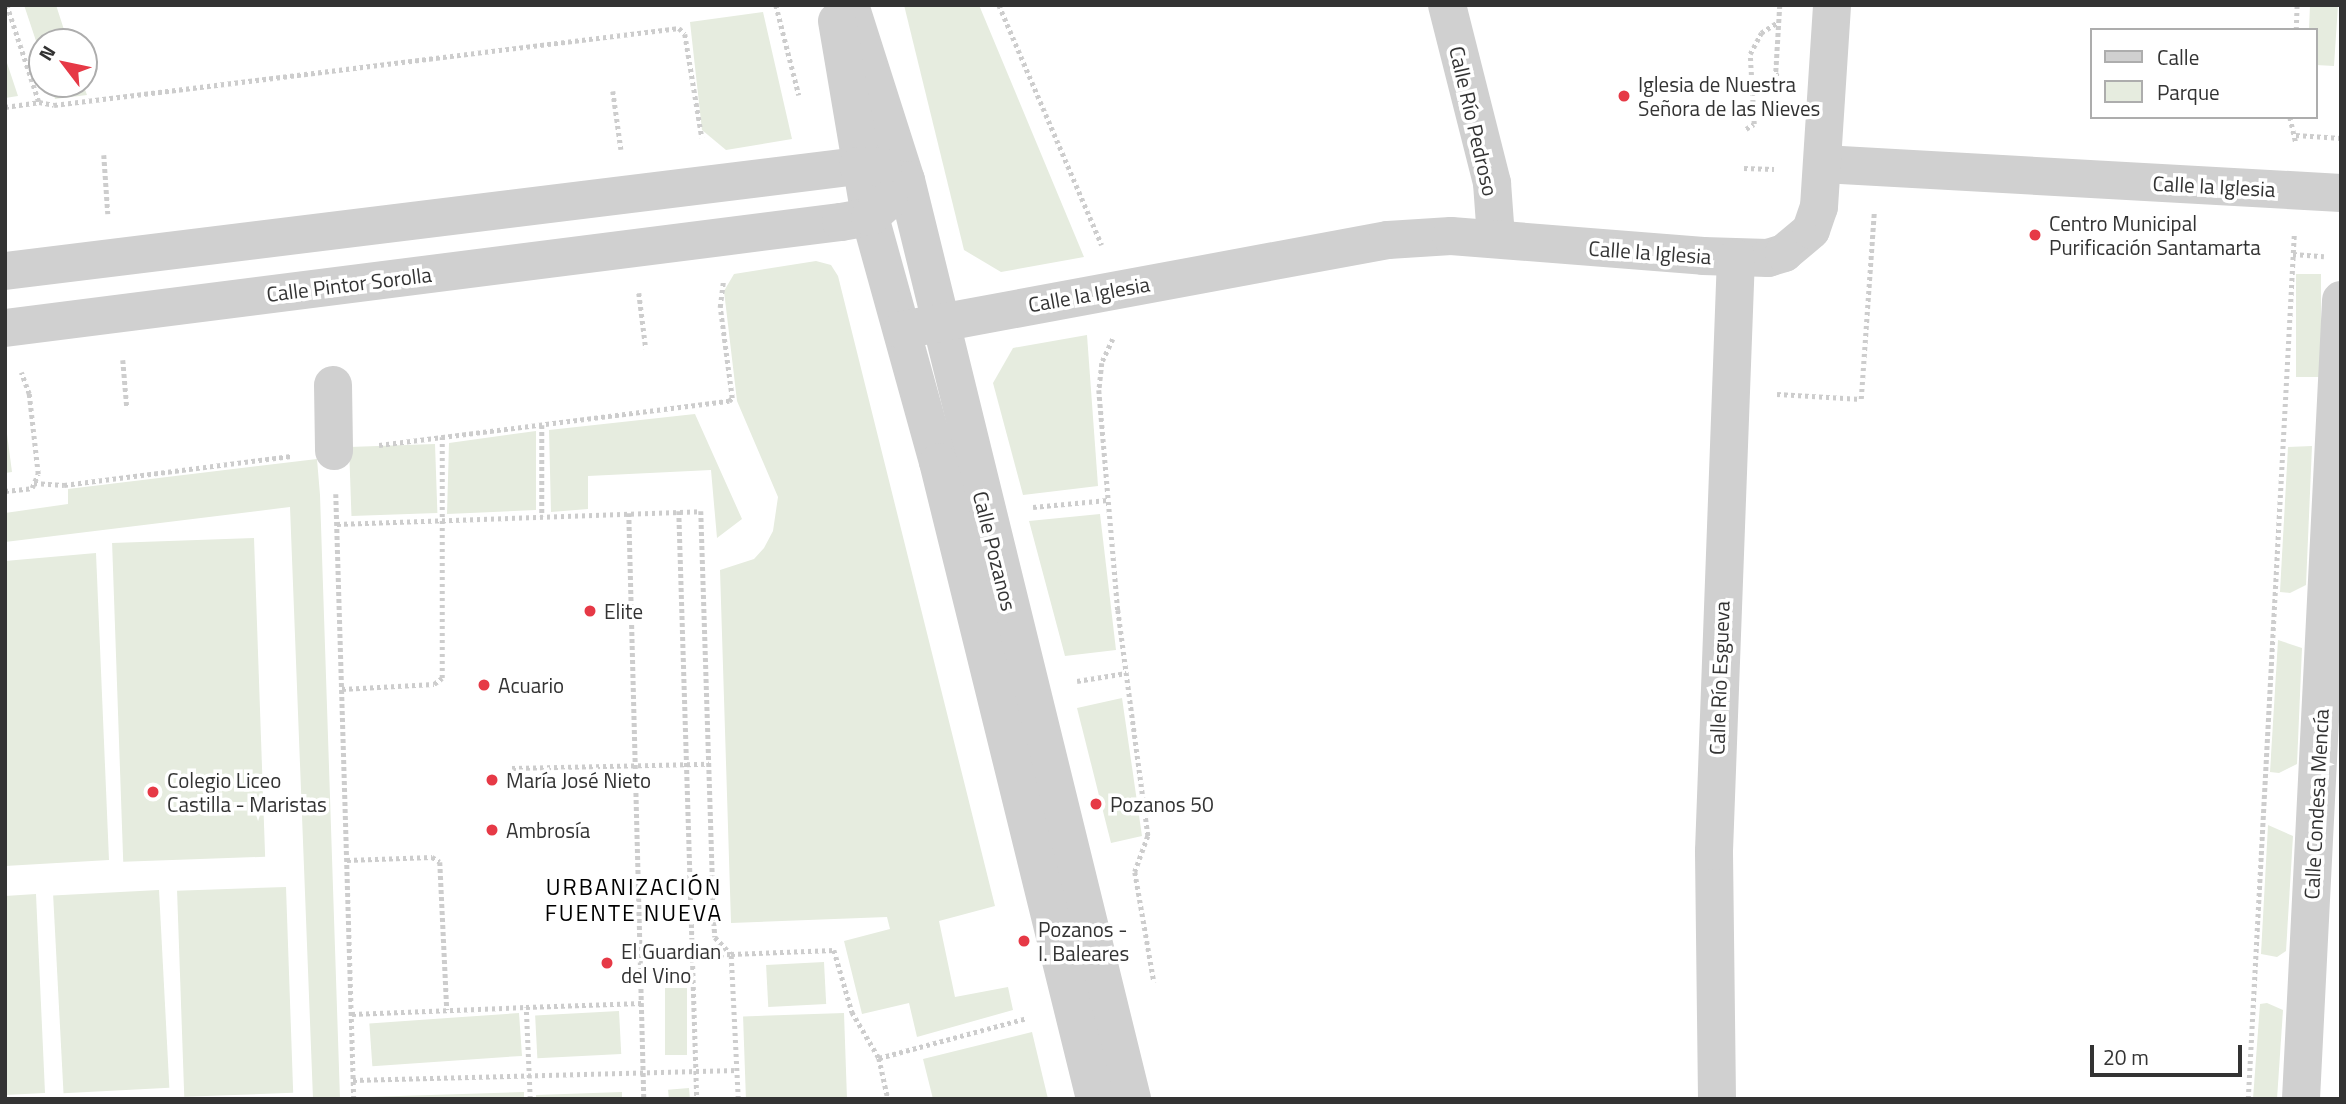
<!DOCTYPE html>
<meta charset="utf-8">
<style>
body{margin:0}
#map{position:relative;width:2346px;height:1104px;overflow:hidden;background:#fff;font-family:"Titillium Web",sans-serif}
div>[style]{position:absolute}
.green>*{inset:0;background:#e6ecdf;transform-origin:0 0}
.path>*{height:4.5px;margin-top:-2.25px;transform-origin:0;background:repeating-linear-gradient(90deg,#cdcdcd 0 3.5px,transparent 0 7px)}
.minor>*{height:38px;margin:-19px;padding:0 19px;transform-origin:19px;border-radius:19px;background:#d0d0d0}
.dots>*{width:19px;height:19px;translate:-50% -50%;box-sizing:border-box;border:4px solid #fff;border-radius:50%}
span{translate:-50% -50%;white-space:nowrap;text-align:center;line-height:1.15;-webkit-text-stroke:7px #fff;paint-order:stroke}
.poi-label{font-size:21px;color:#333}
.left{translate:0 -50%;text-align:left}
.street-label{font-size:21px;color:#333}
.neighbourhood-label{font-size:23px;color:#000;letter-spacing:2px}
.frame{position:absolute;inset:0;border:7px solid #333;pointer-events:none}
.legend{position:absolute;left:2090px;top:28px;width:228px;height:91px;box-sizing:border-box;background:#fff;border:2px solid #adadad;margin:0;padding:9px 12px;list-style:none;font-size:21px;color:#333}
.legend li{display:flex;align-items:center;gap:14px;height:35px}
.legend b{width:35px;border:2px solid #adadad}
.north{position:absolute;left:28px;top:28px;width:70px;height:70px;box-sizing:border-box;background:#fff;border:2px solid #adadad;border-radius:50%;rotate:302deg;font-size:19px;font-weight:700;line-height:28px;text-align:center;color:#333}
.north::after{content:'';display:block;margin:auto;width:24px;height:32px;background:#e63946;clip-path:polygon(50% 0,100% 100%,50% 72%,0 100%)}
.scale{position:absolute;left:2090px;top:1045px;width:152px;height:32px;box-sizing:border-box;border:4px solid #333;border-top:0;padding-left:9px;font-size:21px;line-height:24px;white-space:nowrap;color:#333;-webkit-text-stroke:5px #fff;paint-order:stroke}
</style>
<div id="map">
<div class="green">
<div style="clip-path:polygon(24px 5px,56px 5px,68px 42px,42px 42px,42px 59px)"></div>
<div style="clip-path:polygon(904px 5px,979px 5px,1084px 257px,1001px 272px,964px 250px)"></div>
<div style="clip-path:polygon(2310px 5px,2338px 5px,2334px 66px,2316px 65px,2316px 30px,2309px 30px)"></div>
<div style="clip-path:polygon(763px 12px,792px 139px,726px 150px,702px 130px,690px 22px)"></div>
<div style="clip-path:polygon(5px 57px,18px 96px,5px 98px)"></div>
<div style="clip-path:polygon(50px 84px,83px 84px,87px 95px,55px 99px)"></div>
<div style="clip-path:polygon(816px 261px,831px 265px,838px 276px,995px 906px,939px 921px,955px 997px,1008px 987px,1013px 1010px,917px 1037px,909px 1003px,862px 1014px,844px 941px,890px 929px,887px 917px,731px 923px,720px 570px,754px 559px,764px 548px,773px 531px,778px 497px,737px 401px,724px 291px,734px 274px)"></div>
<div style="left:2296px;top:274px;width:25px;height:103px"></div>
<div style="clip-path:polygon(1087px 335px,1098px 486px,1023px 495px,993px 383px,1013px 348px)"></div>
<div style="clip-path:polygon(695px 414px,742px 519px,717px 538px,711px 470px,588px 476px,588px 509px,551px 512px,549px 430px)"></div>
<div style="clip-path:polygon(5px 419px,12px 472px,5px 473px)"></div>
<div style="clip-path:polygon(536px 431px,536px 510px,447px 514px,449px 443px)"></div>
<div style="left:435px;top:444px;width:69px;height:86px;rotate:88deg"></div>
<div style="clip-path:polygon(2312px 446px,2306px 585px,2290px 593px,2280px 592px,2288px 447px)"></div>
<div style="clip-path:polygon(317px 459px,320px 495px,340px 1099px,313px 1099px,290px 507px,5px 542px,5px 513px,68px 504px,68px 489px)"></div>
<div style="clip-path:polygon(1100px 514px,1116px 650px,1065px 656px,1029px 521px)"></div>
<div style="left:254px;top:538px;width:319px;height:142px;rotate:88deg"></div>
<div style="clip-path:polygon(96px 553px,109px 860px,5px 866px,5px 561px)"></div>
<div style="clip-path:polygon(2278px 640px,2302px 648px,2297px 764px,2279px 773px,2270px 772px)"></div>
<div style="clip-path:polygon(1122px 698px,1142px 836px,1111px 843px,1077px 708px)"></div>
<div style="clip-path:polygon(2268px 825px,2293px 836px,2286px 951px,2277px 957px,2261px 954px)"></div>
<div style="left:286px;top:887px;width:206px;height:109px;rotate:88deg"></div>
<div style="left:159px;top:890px;width:198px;height:106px;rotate:87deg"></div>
<div style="clip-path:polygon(36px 894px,45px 1093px,5px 1095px,5px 896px)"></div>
<div style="left:824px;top:962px;width:42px;height:58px;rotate:87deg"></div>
<div style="left:665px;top:988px;width:22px;height:67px"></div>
<div style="clip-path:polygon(2267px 1003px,2283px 1010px,2277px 1099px,2253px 1099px,2260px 1004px)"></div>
<div style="left:619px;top:1011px;width:43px;height:84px;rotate:87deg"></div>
<div style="left:519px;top:1013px;width:43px;height:150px;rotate:86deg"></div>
<div style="left:844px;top:1013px;width:86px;height:101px;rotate:88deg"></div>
<div style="clip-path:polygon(1032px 1032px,1048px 1099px,933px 1099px,923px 1059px)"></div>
<div style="left:689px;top:1088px;width:11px;height:21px;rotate:85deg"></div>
<div style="clip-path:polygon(524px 1092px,524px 1099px,367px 1099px,367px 1097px)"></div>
<div style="clip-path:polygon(622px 1092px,622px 1099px,536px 1099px,536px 1095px)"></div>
</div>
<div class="path">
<div style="left:7px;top:5px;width:102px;rotate:71.7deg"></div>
<div style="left:776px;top:5px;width:93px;rotate:75.7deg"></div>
<div style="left:999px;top:5px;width:261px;rotate:66.8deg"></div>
<div style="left:1780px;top:5px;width:68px;rotate:93.4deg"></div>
<div style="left:1776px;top:73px;width:9px;rotate:63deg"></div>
<div style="left:2296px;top:30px;width:25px;rotate:-88deg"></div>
<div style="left:613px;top:91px;width:59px;rotate:82.1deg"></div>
<div style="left:5px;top:107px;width:34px;rotate:-8deg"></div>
<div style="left:39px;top:102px;width:15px;rotate:11deg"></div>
<div style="left:54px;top:105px;width:630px;rotate:-7.02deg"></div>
<div style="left:679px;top:28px;width:8px;rotate:45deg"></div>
<div style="left:685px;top:34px;width:105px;rotate:80.7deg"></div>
<div style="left:2290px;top:117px;width:27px;rotate:77deg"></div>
<div style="left:1746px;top:129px;width:9px;rotate:-32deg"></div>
<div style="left:1754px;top:124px;width:70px;rotate:-93.3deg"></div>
<div style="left:1750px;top:54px;width:24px;rotate:-62deg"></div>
<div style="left:1761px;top:33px;width:20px;rotate:-33deg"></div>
<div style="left:2296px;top:135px;width:45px;rotate:3.8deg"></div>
<div style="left:104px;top:155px;width:59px;rotate:86.1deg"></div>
<div style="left:1744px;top:168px;width:30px;rotate:2deg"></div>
<div style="left:2293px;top:254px;width:31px;rotate:4deg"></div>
<div style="left:639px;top:293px;width:56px;rotate:82.9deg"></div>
<div style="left:1113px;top:339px;width:26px;rotate:115deg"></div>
<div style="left:1102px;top:363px;width:27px;rotate:96deg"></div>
<div style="left:1099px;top:390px;width:221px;rotate:85.1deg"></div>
<div style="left:1118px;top:610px;width:228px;rotate:82.4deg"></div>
<div style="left:1148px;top:836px;width:38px;rotate:110deg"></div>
<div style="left:1135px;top:872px;width:112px;rotate:80.2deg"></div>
<div style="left:123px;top:360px;width:48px;rotate:85.2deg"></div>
<div style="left:1777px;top:394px;width:84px;rotate:3.4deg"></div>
<div style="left:1861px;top:399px;width:186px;rotate:-86deg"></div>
<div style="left:542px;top:425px;width:91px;rotate:90deg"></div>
<div style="left:379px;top:445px;width:353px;rotate:-7.2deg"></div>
<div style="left:729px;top:401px;width:4px;rotate:-45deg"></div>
<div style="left:732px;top:398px;width:92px;rotate:-97.5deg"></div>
<div style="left:720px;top:307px;width:25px;rotate:-83deg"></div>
<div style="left:34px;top:483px;width:30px;rotate:4deg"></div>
<div style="left:64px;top:485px;width:229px;rotate:-7.3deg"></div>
<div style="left:5px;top:491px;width:27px;rotate:-6deg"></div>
<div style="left:32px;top:488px;width:15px;rotate:-67deg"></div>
<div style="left:38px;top:474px;width:81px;rotate:-96.4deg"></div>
<div style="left:29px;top:394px;width:23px;rotate:-110deg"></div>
<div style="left:336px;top:494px;width:605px;rotate:88.3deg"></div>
<div style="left:1033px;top:507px;width:75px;rotate:-5.3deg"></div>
<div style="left:679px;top:511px;width:588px;rotate:88.25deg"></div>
<div style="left:629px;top:513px;width:586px;rotate:88.53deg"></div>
<div style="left:337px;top:524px;width:364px;rotate:-2deg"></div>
<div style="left:701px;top:511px;width:411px;rotate:88.2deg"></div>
<div style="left:714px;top:922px;width:15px;rotate:86deg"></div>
<div style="left:715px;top:937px;width:23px;rotate:47deg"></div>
<div style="left:1077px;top:681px;width:50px;rotate:-9.3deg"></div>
<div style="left:342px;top:689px;width:92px;rotate:-3.1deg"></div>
<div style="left:434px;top:684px;width:10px;rotate:-37deg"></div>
<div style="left:442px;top:678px;width:241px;rotate:-90deg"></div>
<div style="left:512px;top:768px;width:197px;rotate:-1.2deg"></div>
<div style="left:347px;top:860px;width:85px;rotate:-2deg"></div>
<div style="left:432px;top:857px;width:9px;rotate:32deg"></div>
<div style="left:440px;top:862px;width:148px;rotate:87.3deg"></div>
<div style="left:692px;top:956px;width:38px;rotate:-3deg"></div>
<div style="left:352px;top:1014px;width:174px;rotate:-2.3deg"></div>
<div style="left:879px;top:1058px;width:153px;rotate:-15.1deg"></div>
<div style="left:353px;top:1080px;width:384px;rotate:-1.5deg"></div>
<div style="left:530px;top:1099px;width:92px;rotate:-92.5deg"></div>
<div style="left:526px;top:1007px;width:116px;rotate:-2deg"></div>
<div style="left:738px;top:1099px;width:145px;rotate:-92.8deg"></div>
<div style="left:731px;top:954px;width:103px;rotate:-2.2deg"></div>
<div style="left:834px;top:950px;width:65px;rotate:73.8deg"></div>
<div style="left:852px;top:1012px;width:53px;rotate:59.6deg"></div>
<div style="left:879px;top:1058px;width:42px;rotate:77.6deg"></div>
<div style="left:2248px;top:1099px;width:865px;rotate:-86.95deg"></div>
</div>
<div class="minor">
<div style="left:850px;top:5px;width:184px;rotate:72.3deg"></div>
<div style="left:906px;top:180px;width:946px;rotate:76.18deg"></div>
<div style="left:1447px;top:5px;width:184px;rotate:75.8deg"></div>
<div style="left:1492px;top:183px;width:55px;rotate:85.8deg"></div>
<div style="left:837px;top:21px;width:199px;rotate:80.4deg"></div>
<div style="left:870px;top:217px;width:254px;rotate:74.5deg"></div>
<div style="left:938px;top:462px;width:656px;rotate:76.15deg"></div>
<div style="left:1823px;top:164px;width:519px;rotate:3.2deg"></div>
<div style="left:5px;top:271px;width:859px;rotate:-7.02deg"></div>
<div style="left:858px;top:166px;width:25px;rotate:2deg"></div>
<div style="left:5px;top:328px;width:843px;rotate:-7.23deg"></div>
<div style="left:841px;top:222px;width:29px;rotate:-10deg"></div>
<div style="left:870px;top:217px;width:25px;rotate:-42deg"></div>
<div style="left:902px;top:330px;width:494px;rotate:-10.5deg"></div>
<div style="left:1388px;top:240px;width:63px;rotate:-3.6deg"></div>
<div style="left:1451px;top:236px;width:253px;rotate:4.5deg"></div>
<div style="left:1703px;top:256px;width:65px;rotate:1.8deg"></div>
<div style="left:1768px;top:258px;width:17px;rotate:-17deg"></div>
<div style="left:1784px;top:253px;width:35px;rotate:-40deg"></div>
<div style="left:1811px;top:230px;width:24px;rotate:-71deg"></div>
<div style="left:1819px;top:207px;width:202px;rotate:-86.3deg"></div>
<div style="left:333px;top:385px;width:66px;rotate:89.1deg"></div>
<div style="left:1717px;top:1099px;width:248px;rotate:-90.7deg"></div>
<div style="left:1714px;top:851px;width:593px;rotate:-87.88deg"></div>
<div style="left:2301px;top:1099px;width:800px;rotate:-87.13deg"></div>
</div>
<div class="dots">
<div style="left:1624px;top:96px;background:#e63946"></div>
<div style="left:2035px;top:235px;background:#e63946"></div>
<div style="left:590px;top:611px;background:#e63946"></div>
<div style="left:484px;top:685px;background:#e63946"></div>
<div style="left:492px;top:780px;background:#e63946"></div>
<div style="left:153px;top:792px;background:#e63946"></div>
<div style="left:1096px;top:804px;background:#e63946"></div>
<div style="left:492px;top:830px;background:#e63946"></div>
<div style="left:1024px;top:941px;background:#e63946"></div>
<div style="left:607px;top:963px;background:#e63946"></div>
</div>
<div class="poi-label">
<span class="left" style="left:1638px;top:96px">Iglesia de Nuestra<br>Señora de las Nieves</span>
<span class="left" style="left:2049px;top:235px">Centro Municipal<br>Purificación Santamarta</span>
<span class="left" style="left:604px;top:611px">Elite</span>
<span class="left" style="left:498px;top:685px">Acuario</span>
<span class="left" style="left:167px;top:792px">Colegio Liceo<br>Castilla - Maristas</span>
<span class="left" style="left:506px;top:780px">María José Nieto</span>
<span class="left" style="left:1110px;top:804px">Pozanos 50</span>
<span class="left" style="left:506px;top:830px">Ambrosía</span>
<span class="left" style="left:1038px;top:941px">Pozanos -<br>I. Baleares</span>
<span class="left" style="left:621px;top:963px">El Guardian<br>del Vino</span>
</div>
<div class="street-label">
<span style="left:1474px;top:121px;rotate:77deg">Calle Río Pedroso</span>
<span style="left:2214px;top:186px;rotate:3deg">Calle la Iglesia</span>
<span style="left:1650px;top:252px;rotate:4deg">Calle la Iglesia</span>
<span style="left:349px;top:284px;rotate:-7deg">Calle Pintor Sorolla</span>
<span style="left:1089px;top:294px;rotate:-10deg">Calle la Iglesia</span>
<span style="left:995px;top:551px;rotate:76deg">Calle Pozanos</span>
<span style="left:1719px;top:678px;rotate:-88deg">Calle Río Esgueva</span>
<span style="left:2316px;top:804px;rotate:-87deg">Calle Condesa Mencía</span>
</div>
<div class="neighbourhood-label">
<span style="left:634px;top:900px">URBANIZACIÓN<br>FUENTE NUEVA</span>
</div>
<div class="frame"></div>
<ul class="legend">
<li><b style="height:9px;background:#d0d0d0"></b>Calle</li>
<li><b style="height:19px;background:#e6ecdf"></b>Parque</li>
</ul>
<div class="north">N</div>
<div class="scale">20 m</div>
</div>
